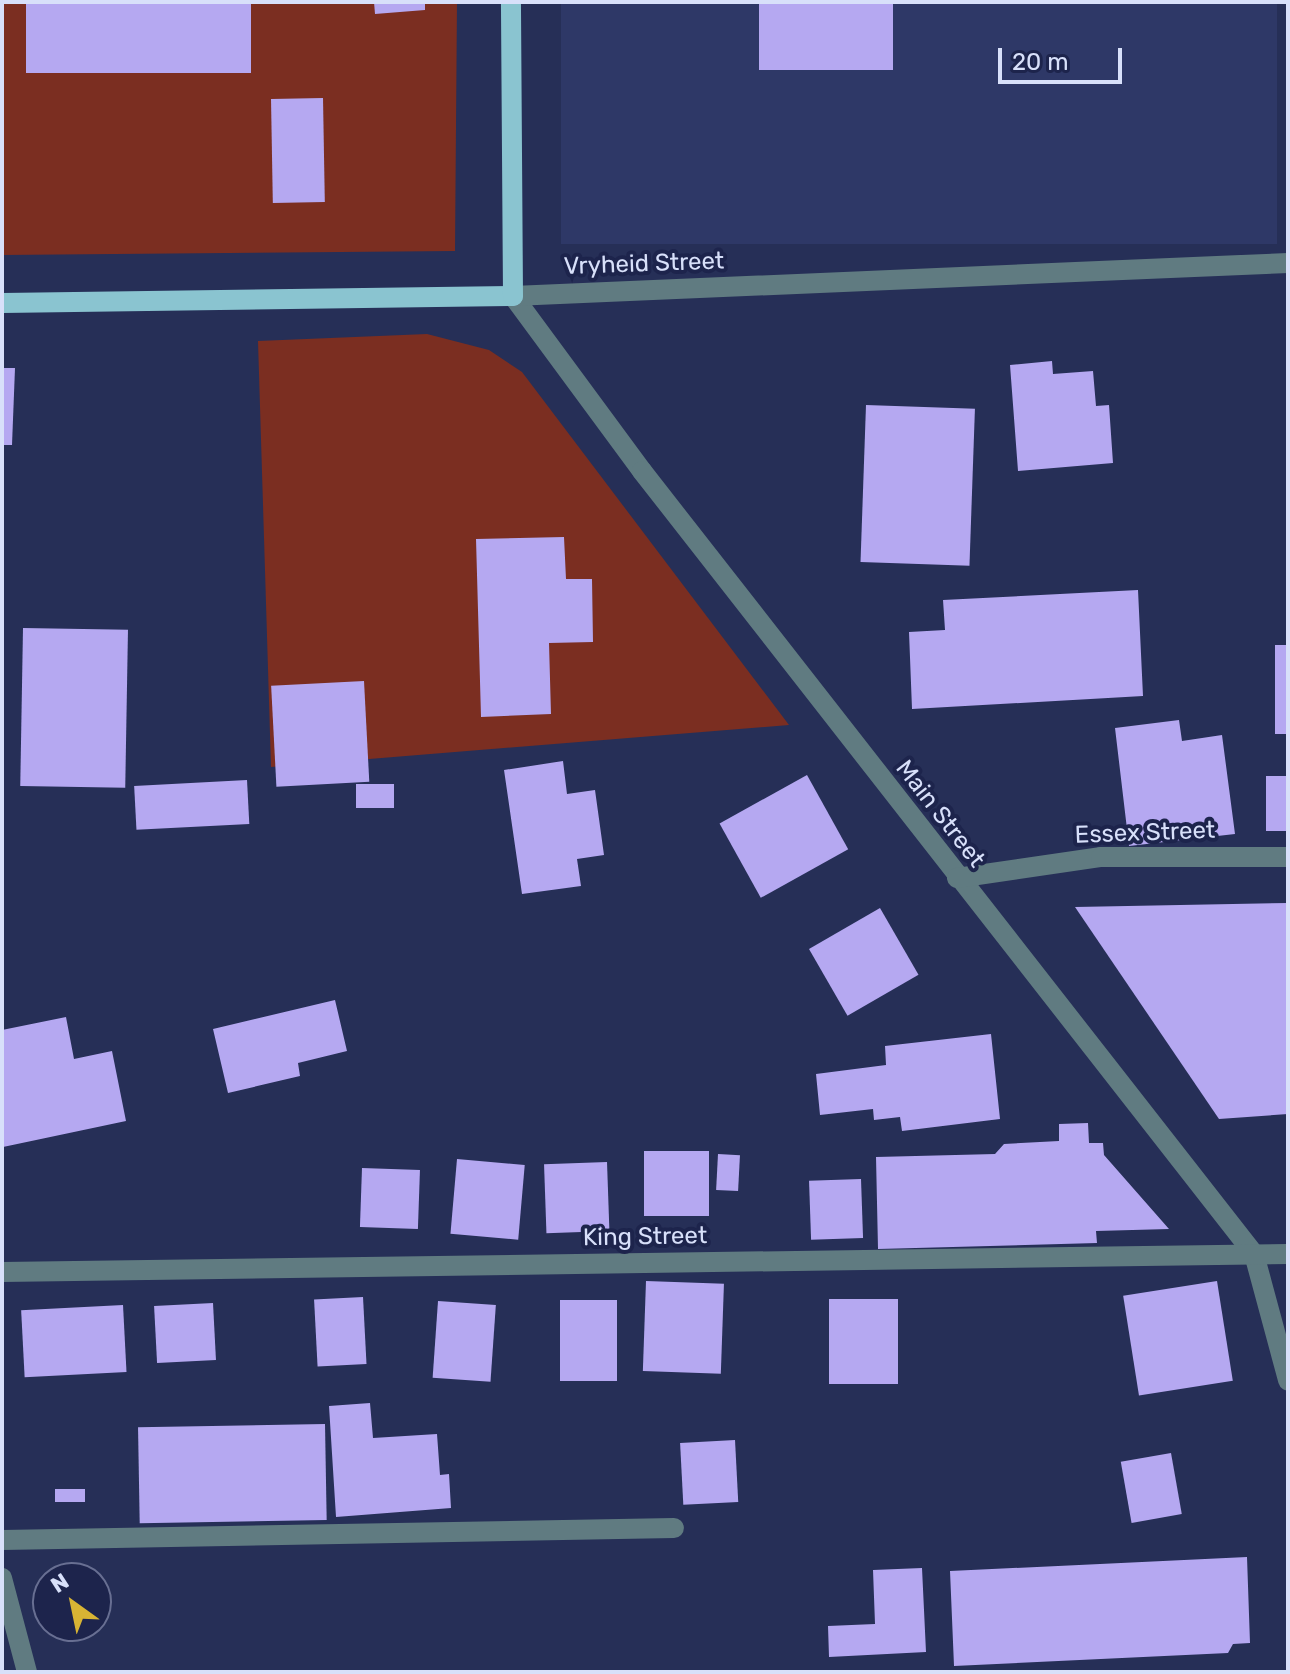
<!DOCTYPE html>
<style>
body{margin:0}
#map{position:relative;width:1290px;height:1674px;overflow:hidden;background:#262f57;font-family:Rubik,sans-serif}
div>[style]{position:absolute}
.built>*{inset:0;background:#2e3867;transform-origin:0 0}
.green>*{inset:0;background:#7b2e21}
.building>*{inset:0;background:#b5a8f1;transform-origin:0 0}
.minor>*{height:20px;margin:-10px;padding:0 10px;transform-origin:10px;border-radius:10px;background:#607b81}
.major>*{height:20px;margin:-10px;padding:0 10px;transform-origin:10px;border-radius:10px;background:#8ac4d0}
span{translate:-50% -50%;white-space:nowrap;text-align:center;line-height:1.15;-webkit-text-stroke:8px #1d244c;paint-order:stroke}
.street-label{font-size:24px;color:#d8e0fa}
.frame{position:absolute;inset:0;border:4px solid #d8e0fa;pointer-events:none}
.north{position:absolute;left:32px;top:1562px;width:80px;height:80px;box-sizing:border-box;background:#1d244c;border:2px solid #686f92;border-radius:50%;rotate:327deg;font-size:22px;font-weight:700;line-height:32px;text-align:center;color:#d8e0fa}
.north::after{content:'';display:block;margin:auto;width:28px;height:36px;background:#d8b434;clip-path:polygon(50% 0,100% 100%,50% 72%,0 100%)}
.scale{position:absolute;left:998px;top:48px;width:124px;height:36px;box-sizing:border-box;border:4px solid #d8e0fa;border-top:0;padding-left:10px;font-size:24px;line-height:28px;white-space:nowrap;color:#d8e0fa;-webkit-text-stroke:6px #1d244c;paint-order:stroke}
</style>
<div id="map">
<div class="built">
<div style="left:561px;top:2px;width:716px;height:242px"></div>
</div>
<div class="green">
<div style="clip-path:polygon(2px 2px,26px 2px,27px 73px,251px 69px,251px 2px,457px 2px,455px 251px,2px 255px)"></div>
<div style="clip-path:polygon(427px 334px,489px 350px,522px 372px,789px 725px,271px 767px,258px 341px)"></div>
</div>
<div class="building">
<div style="left:26px;top:2px;width:225px;height:71px"></div>
<div style="clip-path:polygon(374px 2px,425px 2px,425px 10px,375px 14px)"></div>
<div style="left:759px;top:2px;width:134px;height:68px"></div>
<div style="left:323px;top:98px;width:104px;height:52px;rotate:89deg"></div>
<div style="clip-path:polygon(1052px 361px,1053px 374px,1093px 371px,1096px 406px,1109px 405px,1113px 463px,1018px 471px,1010px 365px)"></div>
<div style="clip-path:polygon(2px 368px,15px 368px,12px 445px,2px 445px)"></div>
<div style="left:866px;top:405px;width:109px;height:157px;rotate:2deg"></div>
<div style="clip-path:polygon(564px 537px,566px 579px,592px 579px,593px 642px,549px 643px,551px 714px,481px 717px,476px 539px)"></div>
<div style="clip-path:polygon(1138px 590px,1143px 696px,912px 709px,909px 632px,945px 630px,943px 600px)"></div>
<div style="left:23px;top:628px;width:105px;height:158px;rotate:1deg"></div>
<div style="left:1288px;top:645px;width:89px;height:13px;rotate:90deg"></div>
<div style="left:364px;top:681px;width:101px;height:93px;rotate:87deg"></div>
<div style="clip-path:polygon(1179px 720px,1182px 741px,1222px 735px,1235px 834px,1129px 846px,1115px 728px)"></div>
<div style="clip-path:polygon(563px 761px,567px 794px,595px 790px,604px 855px,577px 859px,581px 886px,522px 894px,504px 770px)"></div>
<div style="left:807px;top:775px;width:85px;height:100px;rotate:61deg"></div>
<div style="left:1266px;top:776px;width:22px;height:55px"></div>
<div style="left:247px;top:780px;width:44px;height:113px;rotate:87deg"></div>
<div style="left:394px;top:784px;width:24px;height:38px;rotate:90deg"></div>
<div style="clip-path:polygon(1288px 903px,1288px 1114px,1219px 1119px,1075px 907px)"></div>
<div style="left:880px;top:908px;width:77px;height:82px;rotate:60deg"></div>
<div style="clip-path:polygon(335px 1000px,347px 1051px,298px 1063px,300px 1076px,228px 1093px,213px 1029px)"></div>
<div style="clip-path:polygon(66px 1017px,74px 1059px,112px 1051px,126px 1121px,3px 1147px,2px 1030px)"></div>
<div style="clip-path:polygon(991px 1034px,1000px 1119px,902px 1131px,900px 1117px,874px 1120px,873px 1109px,820px 1115px,816px 1074px,886px 1065px,885px 1046px)"></div>
<div style="clip-path:polygon(1088px 1123px,1089px 1143px,1103px 1143px,1104px 1155px,1169px 1229px,1096px 1231px,1097px 1243px,878px 1249px,876px 1157px,995px 1154px,1004px 1144px,1059px 1141px,1059px 1124px)"></div>
<div style="left:709px;top:1151px;width:65px;height:65px;rotate:90deg"></div>
<div style="left:718px;top:1154px;width:22px;height:36px;rotate:3deg"></div>
<div style="left:457px;top:1159px;width:68px;height:75px;rotate:5deg"></div>
<div style="left:607px;top:1162px;width:69px;height:63px;rotate:88deg"></div>
<div style="left:362px;top:1168px;width:58px;height:59px;rotate:2deg"></div>
<div style="left:861px;top:1179px;width:59px;height:52px;rotate:88deg"></div>
<div style="left:646px;top:1281px;width:78px;height:90px;rotate:2deg"></div>
<div style="left:1217px;top:1281px;width:101px;height:95px;rotate:81deg"></div>
<div style="left:363px;top:1297px;width:67px;height:49px;rotate:87deg"></div>
<div style="left:829px;top:1299px;width:69px;height:85px"></div>
<div style="left:560px;top:1300px;width:57px;height:81px"></div>
<div style="left:438px;top:1301px;width:58px;height:77px;rotate:4deg"></div>
<div style="left:213px;top:1303px;width:57px;height:59px;rotate:87deg"></div>
<div style="left:123px;top:1305px;width:67px;height:102px;rotate:87deg"></div>
<div style="clip-path:polygon(370px 1403px,373px 1438px,437px 1434px,440px 1475px,449px 1474px,451px 1508px,336px 1517px,329px 1406px)"></div>
<div style="left:325px;top:1424px;width:96px;height:187px;rotate:89deg"></div>
<div style="left:735px;top:1440px;width:62px;height:55px;rotate:87deg"></div>
<div style="left:1171px;top:1453px;width:62px;height:51px;rotate:80deg"></div>
<div style="left:85px;top:1489px;width:13px;height:30px;rotate:90deg"></div>
<div style="clip-path:polygon(1247px 1557px,1250px 1643px,1233px 1644px,1228px 1653px,954px 1666px,950px 1571px)"></div>
<div style="clip-path:polygon(922px 1568px,926px 1652px,829px 1657px,828px 1626px,875px 1624px,873px 1570px)"></div>
</div>
<div class="minor">
<div style="left:513px;top:296px;width:217px;rotate:53.6deg"></div>
<div style="left:642px;top:471px;width:994px;rotate:51.99deg"></div>
<div style="left:1254px;top:1254px;width:131px;rotate:74.9deg"></div>
<div style="left:513px;top:296px;width:776px;rotate:-2.44deg"></div>
<div style="left:957px;top:878px;width:146px;rotate:-8.3deg"></div>
<div style="left:1101px;top:857px;width:187px"></div>
<div style="left:2px;top:1272px;width:1286px;rotate:-0.8deg"></div>
<div style="left:2px;top:1540px;width:672px;rotate:-1.02deg"></div>
<div style="left:2px;top:1578px;width:97px;rotate:75.1deg"></div>
</div>
<div class="major">
<div style="left:2px;top:303px;width:511px;rotate:-0.78deg"></div>
<div style="left:513px;top:296px;width:294px;rotate:-90.4deg"></div>
</div>
<div class="street-label">
<span style="left:644px;top:264px;rotate:-2deg">Vryheid Street</span>
<span style="left:940px;top:814px;rotate:52deg">Main Street</span>
<span style="left:1145px;top:833px;rotate:-2deg">Essex Street</span>
<span style="left:645px;top:1237px;rotate:-1deg">King Street</span>
</div>
<div class="frame"></div>
<div class="north">N</div>
<div class="scale">20 m</div>
</div>
